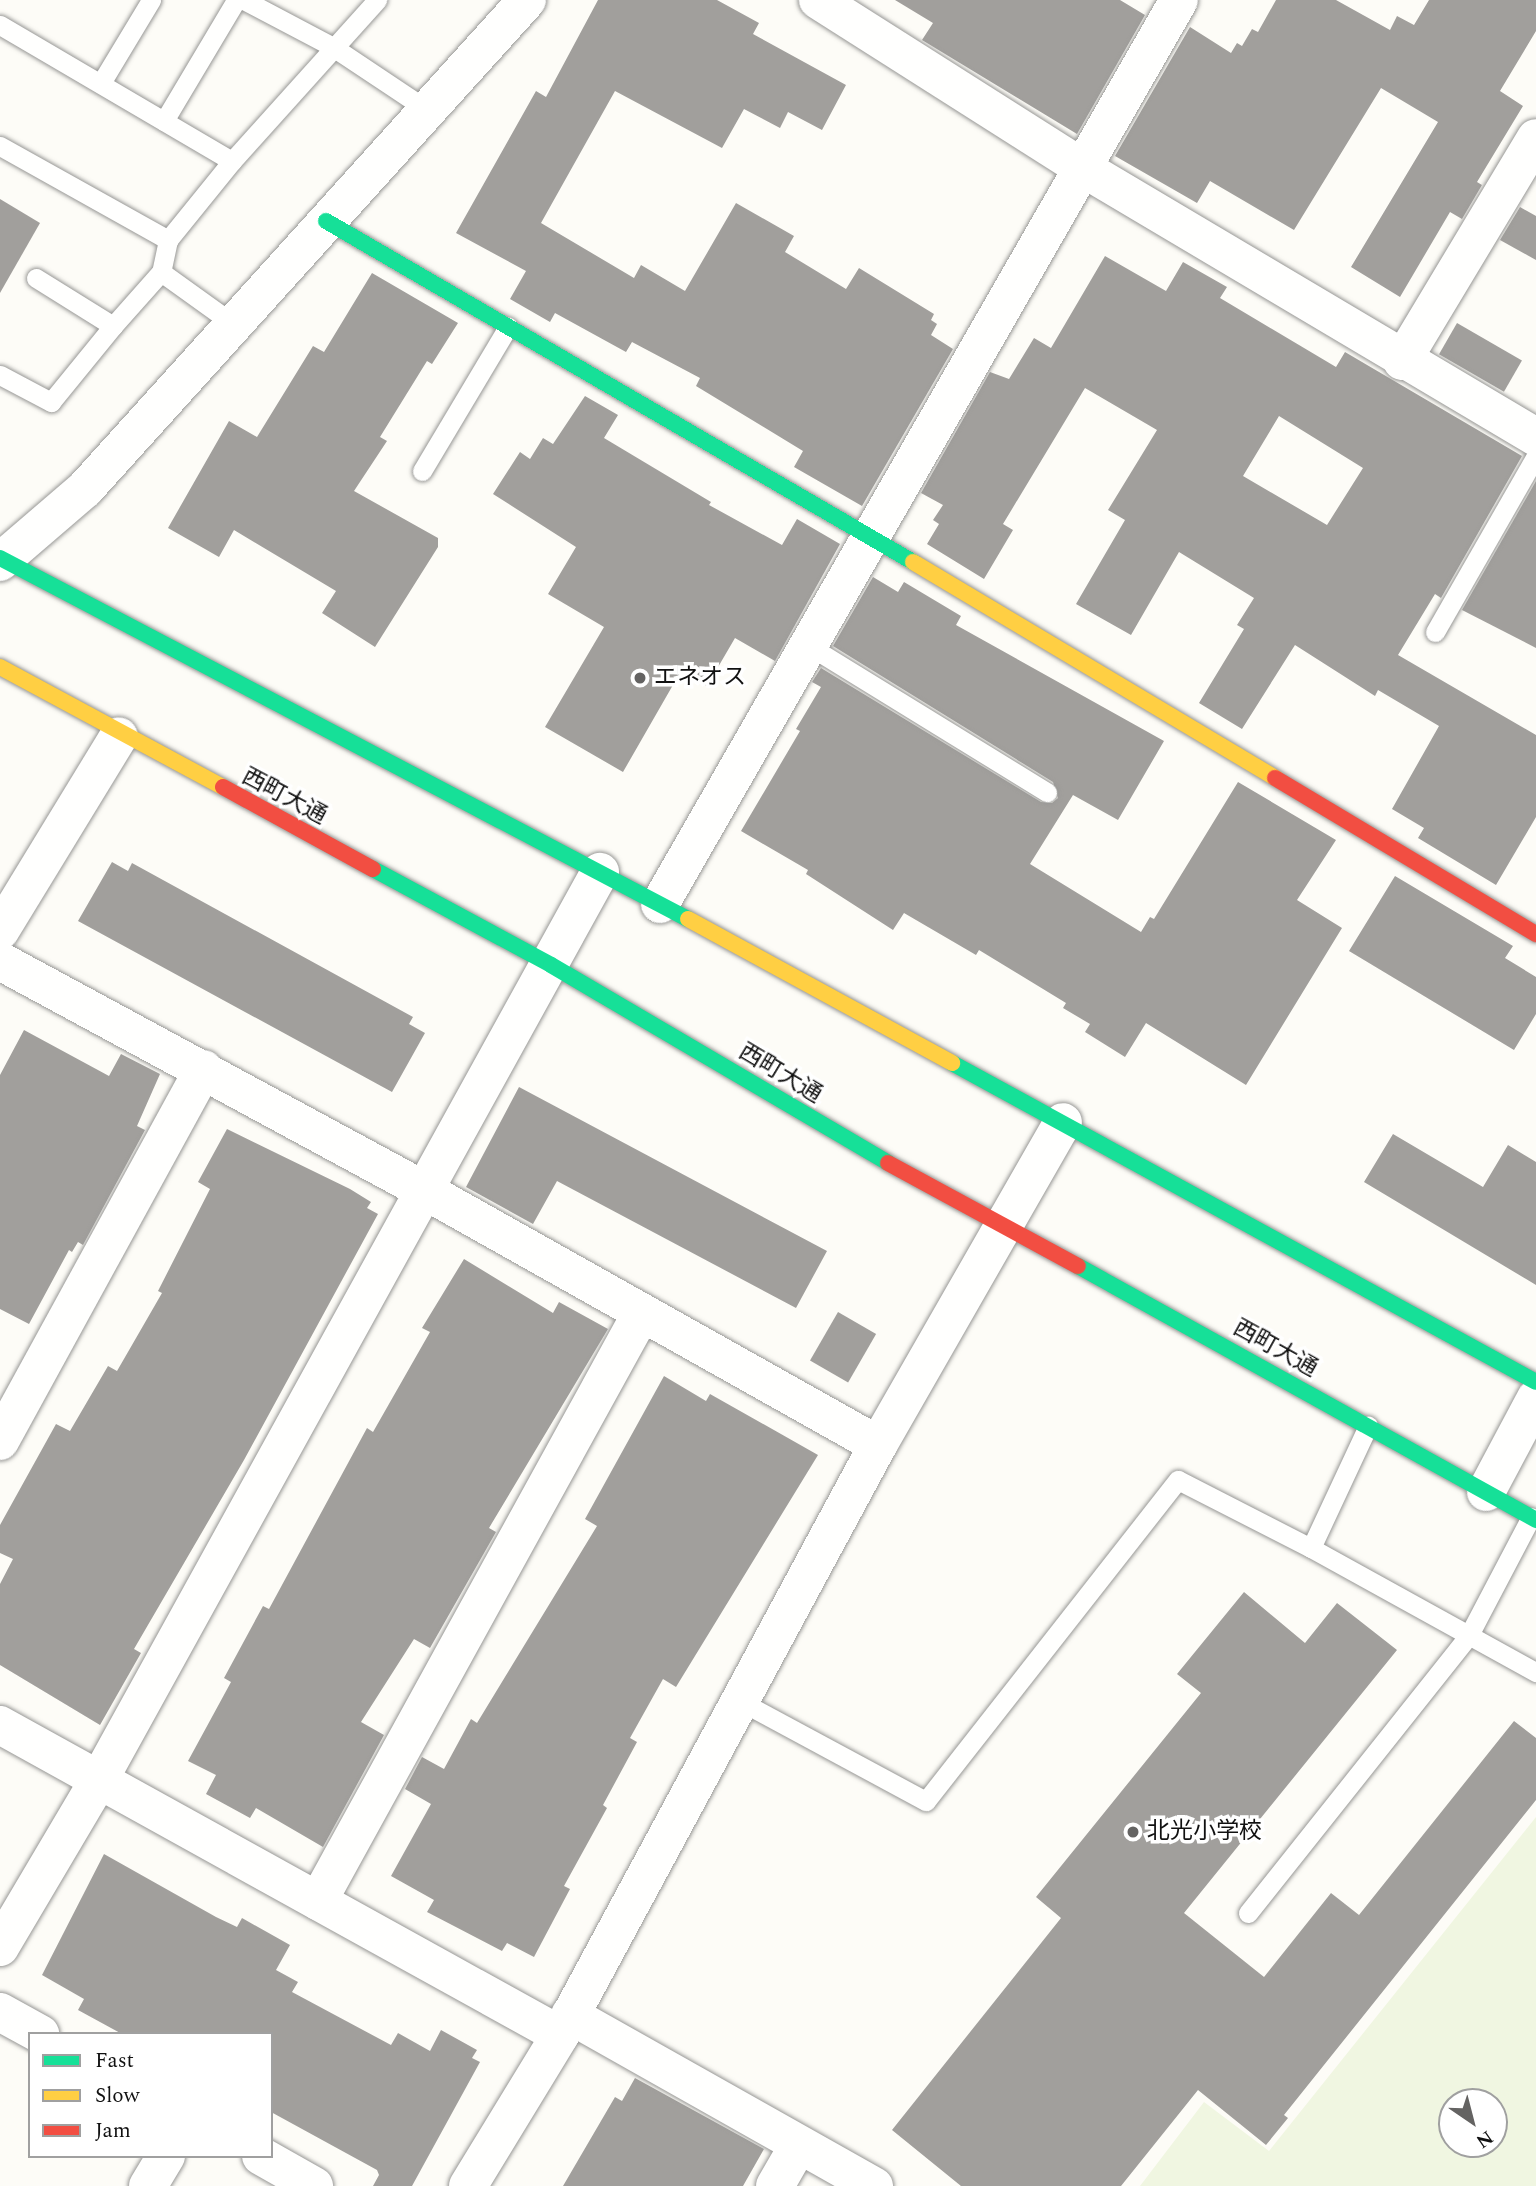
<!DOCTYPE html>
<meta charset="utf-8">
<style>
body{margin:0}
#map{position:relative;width:1536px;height:2186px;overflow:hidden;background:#fdfcf7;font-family:Spectral,"Noto Sans JP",serif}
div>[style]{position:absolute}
.pitch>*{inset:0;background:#f0f6e1}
.building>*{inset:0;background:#a19f9c;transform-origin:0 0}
.roads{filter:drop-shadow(0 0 2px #979795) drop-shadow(0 0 2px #979795)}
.lane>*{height:19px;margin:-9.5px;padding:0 9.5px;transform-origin:9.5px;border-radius:9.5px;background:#fffffe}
.street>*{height:38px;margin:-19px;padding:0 19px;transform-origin:19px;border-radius:19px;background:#fffffe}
.fast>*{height:16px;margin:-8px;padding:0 8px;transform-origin:8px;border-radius:8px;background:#16e098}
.slow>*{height:16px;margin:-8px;padding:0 8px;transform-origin:8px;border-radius:8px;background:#ffcf43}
.jam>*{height:16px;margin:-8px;padding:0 8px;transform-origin:8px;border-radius:8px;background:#f24e42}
.dots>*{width:19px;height:19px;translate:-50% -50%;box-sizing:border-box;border:4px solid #fff;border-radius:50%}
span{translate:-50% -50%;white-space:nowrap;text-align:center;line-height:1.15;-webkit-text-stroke:7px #fff;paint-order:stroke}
.poi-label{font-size:23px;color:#111}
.left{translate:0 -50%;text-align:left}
.street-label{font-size:23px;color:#111}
.legend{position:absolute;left:28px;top:2032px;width:245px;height:126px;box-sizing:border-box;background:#fff;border:2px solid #a0a0a0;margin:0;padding:9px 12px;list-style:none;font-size:21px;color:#111}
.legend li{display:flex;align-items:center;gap:14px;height:35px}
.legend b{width:35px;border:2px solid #a0a0a0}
.north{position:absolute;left:1438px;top:2088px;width:70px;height:70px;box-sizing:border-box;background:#fff;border:2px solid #a0a0a0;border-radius:50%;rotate:145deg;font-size:19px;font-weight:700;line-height:28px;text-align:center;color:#111}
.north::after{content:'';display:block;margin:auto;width:24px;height:32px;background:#646362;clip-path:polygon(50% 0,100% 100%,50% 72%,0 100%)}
</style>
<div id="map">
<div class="pitch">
<div style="clip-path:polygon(evenodd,1536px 1817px,1536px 2186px,1140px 2186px,1204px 2102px,1269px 2151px,1536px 1817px,1452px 2102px,1494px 2102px,1494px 2144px,1452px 2144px,1452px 2102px)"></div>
</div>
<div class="building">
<div style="clip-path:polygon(598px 0,717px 0,759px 23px,753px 34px,846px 85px,822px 130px,788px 112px,780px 128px,744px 109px,722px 148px,615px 91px,541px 223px,634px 278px,641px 265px,685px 291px,736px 203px,794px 236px,785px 252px,846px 289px,859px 268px,934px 314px,931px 320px,937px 324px,931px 335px,953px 349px,862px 506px,794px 467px,803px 451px,696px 386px,700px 378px,632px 342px,626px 352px,555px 313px,550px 322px,510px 299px,526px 271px,456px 233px,536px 91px,546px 97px)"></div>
<div style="clip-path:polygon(895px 0,1120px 0,1145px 15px,1077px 134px,922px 40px,933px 23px)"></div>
<div style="clip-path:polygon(1276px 0,1336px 0,1390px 30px,1397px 16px,1414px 25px,1429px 0,1536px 0,1536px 31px,1500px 91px,1523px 106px,1477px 182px,1482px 185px,1462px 219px,1450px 212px,1400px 297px,1351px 267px,1438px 122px,1381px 88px,1294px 230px,1210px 181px,1197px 203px,1115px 156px,1190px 27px,1231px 53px,1237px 43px,1242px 46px,1252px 29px,1258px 32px)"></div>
<div style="clip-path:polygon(0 199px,40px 223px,0 293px)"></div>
<div style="clip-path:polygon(1520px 207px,1536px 216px,1536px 260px,1500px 240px)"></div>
<div style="clip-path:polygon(evenodd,1105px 256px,1166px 291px,1183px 262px,1227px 287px,1220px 298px,1336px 367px,1345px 352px,1522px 456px,1441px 598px,1435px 594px,1398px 655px,1536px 735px,1536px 817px,1496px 885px,1418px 838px,1424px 828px,1392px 809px,1439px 726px,1378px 690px,1375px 696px,1295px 645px,1242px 729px,1199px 703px,1244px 629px,1237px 625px,1254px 598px,1179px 552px,1131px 635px,1076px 604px,1125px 520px,1108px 510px,1157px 430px,1085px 388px,1003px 524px,1013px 530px,984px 579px,927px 544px,939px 524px,933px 520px,943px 505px,921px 493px,990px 372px,1009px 379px,1034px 338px,1051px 348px,1105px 256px,1279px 416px,1363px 468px,1327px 525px,1243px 476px,1279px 416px)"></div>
<div style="clip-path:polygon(372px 273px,458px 323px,432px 364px,427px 361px,380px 437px,387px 441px,354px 491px,438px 538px,438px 547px,375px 647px,322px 613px,336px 591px,234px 530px,219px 557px,168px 528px,229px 421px,257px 437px,313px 346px,324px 352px)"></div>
<div style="left:1457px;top:323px;width:75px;height:36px;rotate:30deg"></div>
<div style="clip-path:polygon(585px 396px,618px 415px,604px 438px,711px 502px,709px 505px,782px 545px,797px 519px,840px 544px,775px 661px,735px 638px,707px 686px,681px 671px,623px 772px,545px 727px,604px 627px,548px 594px,576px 547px,493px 494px,520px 452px,530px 459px,543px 438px,553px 444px)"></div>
<div style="clip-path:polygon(1536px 481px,1536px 648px,1462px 610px)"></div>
<div style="clip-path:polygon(873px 577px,898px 592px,904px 582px,961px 616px,956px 625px,1164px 741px,1118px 820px,1073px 795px,1030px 864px,1141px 932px,1150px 917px,1154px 919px,1238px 782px,1336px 840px,1297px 900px,1342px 928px,1246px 1085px,1146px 1023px,1125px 1057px,1085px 1032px,1090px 1024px,1063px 1008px,1066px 1003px,979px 950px,976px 955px,904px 913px,893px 930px,806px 874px,808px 870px,741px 831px,800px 731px,796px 729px,821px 687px,812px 682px,821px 668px,1041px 802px,1052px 803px,1058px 798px,1053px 782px,833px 646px)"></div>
<div style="clip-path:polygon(112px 862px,128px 871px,132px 863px,413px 1017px,409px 1024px,425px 1033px,392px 1092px,78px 921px)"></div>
<div style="clip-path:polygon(1395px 876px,1513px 946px,1505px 958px,1536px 977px,1536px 1014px,1514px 1050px,1349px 951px)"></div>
<div style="clip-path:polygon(24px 1030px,109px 1076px,121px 1054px,160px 1074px,137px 1126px,145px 1130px,83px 1245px,78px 1242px,72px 1252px,69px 1250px,29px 1324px,0 1309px,0 1075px)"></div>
<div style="clip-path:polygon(519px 1087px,827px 1251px,796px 1308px,557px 1181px,533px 1224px,466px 1187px)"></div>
<div style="clip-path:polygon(227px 1129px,350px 1189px,371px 1202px,367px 1208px,378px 1214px,244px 1460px,134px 1649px,141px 1653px,100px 1725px,0 1665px,0 1584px,13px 1559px,0 1553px,0 1525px,56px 1424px,70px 1431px,108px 1366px,117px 1371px,162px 1293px,158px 1291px,210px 1189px,198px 1182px)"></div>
<div style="clip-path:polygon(1393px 1134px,1483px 1187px,1508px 1145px,1536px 1162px,1536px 1285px,1364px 1182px)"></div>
<div style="clip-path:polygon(464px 1259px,553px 1313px,559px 1302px,608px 1329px,489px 1528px,496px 1532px,430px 1648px,414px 1639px,361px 1722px,384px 1735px,323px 1847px,256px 1808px,250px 1818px,206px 1794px,216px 1775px,188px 1761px,231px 1682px,224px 1678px,263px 1606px,269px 1609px,367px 1428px,373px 1432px,430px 1332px,422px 1328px)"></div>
<div style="left:838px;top:1312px;width:44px;height:56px;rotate:30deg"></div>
<div style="clip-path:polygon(664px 1376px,706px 1401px,710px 1394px,818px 1455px,676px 1687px,663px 1679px,630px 1738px,637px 1742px,603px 1805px,607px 1808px,564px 1886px,570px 1889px,534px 1957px,507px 1943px,502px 1951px,427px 1912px,434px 1900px,391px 1876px,431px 1804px,405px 1789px,422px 1757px,444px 1769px,471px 1719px,477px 1723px,597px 1526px,585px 1519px)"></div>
<div style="clip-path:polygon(1244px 1592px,1305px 1643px,1337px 1603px,1397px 1650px,1184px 1913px,1264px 1977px,1331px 1893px,1359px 1915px,1514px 1721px,1536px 1738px,1536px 1800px,1284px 2115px,1288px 2118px,1266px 2145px,1198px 2090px,1121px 2186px,961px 2186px,892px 2130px,1061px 1918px,1036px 1897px,1201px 1693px,1177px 1674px)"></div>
<div style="clip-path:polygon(104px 1854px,216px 1917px,237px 1927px,242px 1918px,290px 1945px,276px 1970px,298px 1982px,292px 1992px,391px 2045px,398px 2033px,430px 2051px,441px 2030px,477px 2050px,472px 2058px,480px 2062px,412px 2186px,373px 2186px,379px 2175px,377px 2170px,271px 2112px,271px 2034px,122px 2034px,78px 2010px,84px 1999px,42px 1975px)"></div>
<div style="clip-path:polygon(635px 2078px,764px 2149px,743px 2186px,563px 2186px,615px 2097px,622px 2101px)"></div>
</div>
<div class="roads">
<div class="lane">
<div style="left:244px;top:0;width:101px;rotate:27.8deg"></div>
<div style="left:333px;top:47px;width:112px;rotate:33.7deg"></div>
<div style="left:0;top:25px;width:269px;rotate:30.4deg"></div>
<div style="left:101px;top:83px;width:97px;rotate:-58.9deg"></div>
<div style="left:164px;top:121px;width:141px;rotate:-59.2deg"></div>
<div style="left:0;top:146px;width:193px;rotate:29.2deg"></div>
<div style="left:168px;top:240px;width:33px;rotate:102deg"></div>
<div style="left:161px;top:272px;width:87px;rotate:35.7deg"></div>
<div style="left:168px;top:240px;width:102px;rotate:-51deg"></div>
<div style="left:232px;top:161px;width:217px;rotate:-48deg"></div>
<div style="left:36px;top:278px;width:91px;rotate:31.9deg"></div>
<div style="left:113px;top:326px;width:72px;rotate:-48.4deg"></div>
<div style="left:0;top:375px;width:58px;rotate:27.9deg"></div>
<div style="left:51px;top:402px;width:98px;rotate:-50.8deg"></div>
<div style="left:422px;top:471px;width:168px;rotate:-59.2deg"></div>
<div style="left:1435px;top:632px;width:203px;rotate:-60.2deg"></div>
<div style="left:806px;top:644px;width:283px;rotate:31.6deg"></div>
<div style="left:1311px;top:1548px;width:257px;rotate:28.9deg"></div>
<div style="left:740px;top:1701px;width:211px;rotate:28.3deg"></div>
<div style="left:926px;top:1801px;width:408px;rotate:-51.9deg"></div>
<div style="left:1178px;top:1480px;width:149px;rotate:27.1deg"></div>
<div style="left:1311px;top:1548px;width:135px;rotate:-65deg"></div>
<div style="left:1248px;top:1913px;width:355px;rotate:-51.5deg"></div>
<div style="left:1469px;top:1635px;width:133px;rotate:-62.3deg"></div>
</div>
<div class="street">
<div style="left:818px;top:0;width:312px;rotate:32.4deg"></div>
<div style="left:1081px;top:167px;width:529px;rotate:30.69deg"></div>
<div style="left:1402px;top:361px;width:260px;rotate:-59deg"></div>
<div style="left:0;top:562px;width:112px;rotate:-40.7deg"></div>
<div style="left:85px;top:489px;width:659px;rotate:-47.89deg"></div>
<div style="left:660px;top:904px;width:1042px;rotate:-60.14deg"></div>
<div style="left:0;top:931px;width:228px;rotate:-58.6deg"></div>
<div style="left:0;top:961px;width:480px;rotate:28.4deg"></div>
<div style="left:422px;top:1189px;width:523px;rotate:29.31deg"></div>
<div style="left:0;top:1441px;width:424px;rotate:-61.3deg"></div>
<div style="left:1486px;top:1492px;width:106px;rotate:-62deg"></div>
<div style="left:0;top:1725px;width:640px;rotate:28.97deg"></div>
<div style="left:318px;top:1901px;width:670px;rotate:-61.18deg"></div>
<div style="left:0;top:1947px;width:196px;rotate:-59.4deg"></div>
<div style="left:100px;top:1778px;width:1035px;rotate:-61.11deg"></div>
<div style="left:0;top:2012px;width:46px;rotate:28.8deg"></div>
<div style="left:570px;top:2015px;width:349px;rotate:29.4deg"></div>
<div style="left:261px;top:2156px;width:61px;rotate:29.5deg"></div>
<div style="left:148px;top:2186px;width:35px;rotate:-59deg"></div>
<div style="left:468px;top:2186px;width:177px;rotate:-58.6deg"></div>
<div style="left:560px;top:2035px;width:670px;rotate:-61.68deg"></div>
<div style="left:878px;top:1445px;width:372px;rotate:-60.2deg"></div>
<div style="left:775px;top:2186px;width:46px;rotate:-60.1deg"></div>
</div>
<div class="fast">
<div style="left:326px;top:221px;width:679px;rotate:30.15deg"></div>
<div style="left:0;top:558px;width:777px;rotate:27.69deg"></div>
<div style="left:373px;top:869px;width:202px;rotate:28.3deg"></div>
<div style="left:551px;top:965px;width:391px;rotate:30.4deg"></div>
<div style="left:952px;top:1063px;width:665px;rotate:28.64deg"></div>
<div style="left:1078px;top:1266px;width:524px;rotate:29.01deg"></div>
</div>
<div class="slow">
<div style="left:913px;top:562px;width:422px;rotate:30.8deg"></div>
<div style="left:0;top:667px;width:253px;rotate:28.3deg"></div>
<div style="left:688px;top:919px;width:301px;rotate:28.6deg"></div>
</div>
<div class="jam">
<div style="left:1275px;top:778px;width:304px;rotate:30.9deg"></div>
<div style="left:223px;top:787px;width:171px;rotate:28.7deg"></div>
<div style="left:888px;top:1163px;width:216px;rotate:28.5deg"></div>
</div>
</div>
<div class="dots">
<div style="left:640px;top:678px;background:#646362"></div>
<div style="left:1133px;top:1832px;background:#646362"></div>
</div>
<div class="poi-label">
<span class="left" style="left:654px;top:678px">エネオス</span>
<span class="left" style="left:1147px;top:1832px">北光小学校</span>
</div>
<div class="street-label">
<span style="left:284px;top:797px;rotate:28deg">西町大通</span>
<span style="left:780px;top:1074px;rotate:31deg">西町大通</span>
<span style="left:1275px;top:1349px;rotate:29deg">西町大通</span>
</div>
<ul class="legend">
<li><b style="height:9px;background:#16e098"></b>Fast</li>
<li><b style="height:9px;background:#ffcf43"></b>Slow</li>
<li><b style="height:9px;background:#f24e42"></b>Jam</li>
</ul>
<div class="north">N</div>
</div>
